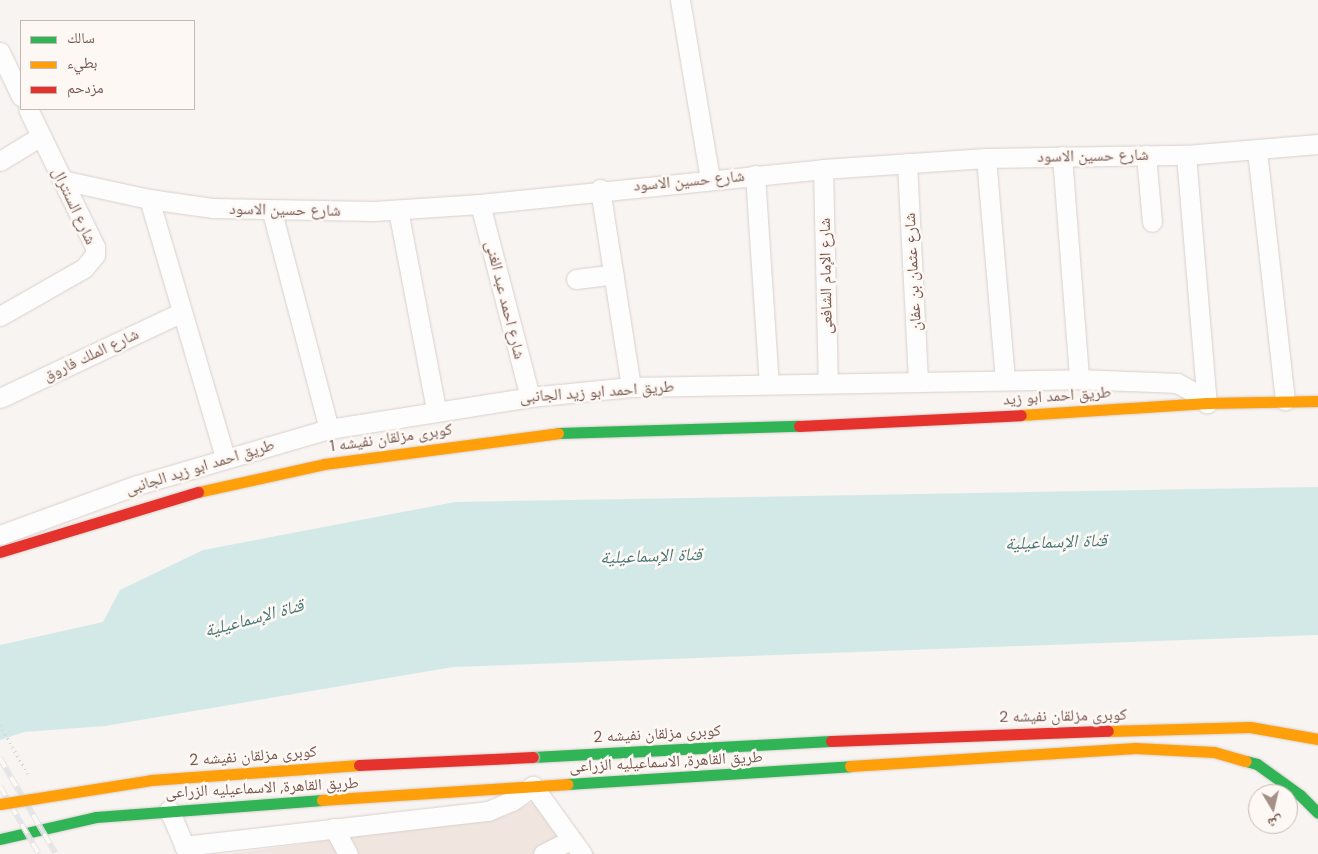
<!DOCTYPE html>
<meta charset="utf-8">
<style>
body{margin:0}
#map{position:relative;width:1318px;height:854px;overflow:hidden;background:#f8f4f1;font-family:"DM Sans","Noto Naskh Arabic",sans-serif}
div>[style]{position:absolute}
.residential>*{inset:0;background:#f0e6df}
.water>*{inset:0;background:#d3e9e8}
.path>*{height:3px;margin-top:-1.5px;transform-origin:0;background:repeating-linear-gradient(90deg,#dad2d1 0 1px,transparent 0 5px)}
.roads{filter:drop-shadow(0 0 1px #d8d0cd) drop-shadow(0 0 1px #d8d0cd)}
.street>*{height:19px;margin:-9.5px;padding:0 9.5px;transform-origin:9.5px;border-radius:9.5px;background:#fefdfd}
.fast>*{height:11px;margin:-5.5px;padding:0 5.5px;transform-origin:5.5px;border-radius:5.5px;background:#30b455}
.slow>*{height:11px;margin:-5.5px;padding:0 5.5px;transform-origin:5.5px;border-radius:5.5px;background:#ff9f0a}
.jam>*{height:11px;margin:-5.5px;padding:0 5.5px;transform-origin:5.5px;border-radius:5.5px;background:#e5322d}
.rail>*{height:5.5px;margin-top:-2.75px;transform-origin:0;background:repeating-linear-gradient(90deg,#fef8f4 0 11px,#e5e4e6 0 22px);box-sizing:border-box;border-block:1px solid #e5e4e6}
.bridges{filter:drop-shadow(0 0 1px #d9d0cd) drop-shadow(0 0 1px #d9d0cd)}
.slow-bridge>*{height:11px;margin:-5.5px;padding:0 5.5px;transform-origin:5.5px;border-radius:5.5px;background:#ff9f0a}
.jam-bridge>*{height:11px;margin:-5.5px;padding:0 5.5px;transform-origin:5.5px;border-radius:5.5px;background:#e5322d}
span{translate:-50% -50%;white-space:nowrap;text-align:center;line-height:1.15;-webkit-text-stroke:5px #fef8f4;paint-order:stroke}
.street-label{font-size:16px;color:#765851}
.water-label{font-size:18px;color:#467878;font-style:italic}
.legend{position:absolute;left:20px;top:20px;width:175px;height:90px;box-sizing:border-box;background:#fef8f4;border:1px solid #c8b8b3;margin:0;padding:6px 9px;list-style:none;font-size:15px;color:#765851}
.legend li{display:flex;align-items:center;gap:10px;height:25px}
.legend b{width:25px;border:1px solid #c8b8b3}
.north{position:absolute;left:1248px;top:784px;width:50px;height:50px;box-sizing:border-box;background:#fef8f4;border:1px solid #c8b8b3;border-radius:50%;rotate:171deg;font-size:14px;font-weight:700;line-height:20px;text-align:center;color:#765851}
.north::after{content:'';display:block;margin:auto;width:18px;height:22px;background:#a48f89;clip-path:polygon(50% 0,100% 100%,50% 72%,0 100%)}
</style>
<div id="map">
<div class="residential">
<div style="clip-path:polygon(534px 801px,596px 854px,228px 854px,505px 816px)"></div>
</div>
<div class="water">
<div style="clip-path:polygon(1318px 487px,1318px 635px,453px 667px,105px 726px,24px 732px,0 740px,0 645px,103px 622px,120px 590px,203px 550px,455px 502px)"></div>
</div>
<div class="path">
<div style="left:0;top:725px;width:56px;rotate:60.3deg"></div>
</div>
<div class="roads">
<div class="street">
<div style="left:680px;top:0;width:181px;rotate:80.5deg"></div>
<div style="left:0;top:52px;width:49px;rotate:64.5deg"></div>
<div style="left:1257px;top:151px;width:251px;rotate:83.6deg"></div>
<div style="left:1146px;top:155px;width:67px;rotate:84.9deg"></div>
<div style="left:1186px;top:155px;width:249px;rotate:85.2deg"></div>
<div style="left:1062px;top:156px;width:224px;rotate:85.6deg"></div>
<div style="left:986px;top:158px;width:223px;rotate:85.1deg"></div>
<div style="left:0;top:161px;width:48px;rotate:-31.4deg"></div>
<div style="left:907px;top:163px;width:219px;rotate:87.1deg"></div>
<div style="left:823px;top:169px;width:214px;rotate:88.7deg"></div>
<div style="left:755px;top:175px;width:209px;rotate:86.2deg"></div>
<div style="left:62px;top:180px;width:89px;rotate:12.3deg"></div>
<div style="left:149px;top:199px;width:65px;rotate:8deg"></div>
<div style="left:213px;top:208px;width:161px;rotate:1.1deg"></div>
<div style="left:374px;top:211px;width:106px;rotate:-3.8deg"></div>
<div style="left:480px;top:204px;width:345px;rotate:-5.8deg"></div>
<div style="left:823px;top:169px;width:163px;rotate:-3.9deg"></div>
<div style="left:986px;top:158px;width:200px;rotate:-0.9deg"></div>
<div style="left:1186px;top:155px;width:132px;rotate:-4.8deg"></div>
<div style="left:600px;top:189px;width:200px;rotate:81.1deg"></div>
<div style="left:149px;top:199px;width:270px;rotate:73.6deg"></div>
<div style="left:480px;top:204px;width:199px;rotate:75.5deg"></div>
<div style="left:398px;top:210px;width:203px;rotate:79.2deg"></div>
<div style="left:272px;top:212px;width:224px;rotate:75.3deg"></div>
<div style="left:576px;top:279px;width:38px;rotate:-7deg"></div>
<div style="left:0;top:316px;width:97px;rotate:-29.7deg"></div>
<div style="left:84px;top:268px;width:17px;rotate:-50deg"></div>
<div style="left:95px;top:255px;width:8px;rotate:-90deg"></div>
<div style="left:95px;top:247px;width:153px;rotate:-115.9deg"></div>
<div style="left:0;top:398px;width:201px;rotate:-25.3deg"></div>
<div style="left:0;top:535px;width:146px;rotate:-20.1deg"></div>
<div style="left:137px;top:485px;width:200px;rotate:-16.3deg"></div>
<div style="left:329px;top:429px;width:204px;rotate:-9deg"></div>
<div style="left:530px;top:397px;width:101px;rotate:-5.7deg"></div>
<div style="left:631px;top:387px;width:448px;rotate:-1deg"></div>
<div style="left:1079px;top:379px;width:98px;rotate:2.3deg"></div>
<div style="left:1177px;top:383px;width:24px;rotate:28deg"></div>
<div style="left:1198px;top:394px;width:13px;rotate:45deg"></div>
<div style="left:169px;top:810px;width:48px;rotate:66.6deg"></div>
<div style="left:334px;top:828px;width:30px;rotate:62deg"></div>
<div style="left:184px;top:846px;width:306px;rotate:-6.6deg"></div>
<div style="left:488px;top:811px;width:26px;rotate:-23deg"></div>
<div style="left:512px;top:801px;width:26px;rotate:-36deg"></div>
<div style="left:533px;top:786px;width:84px;rotate:54.2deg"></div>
<div style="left:543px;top:854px;width:30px;rotate:-27deg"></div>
</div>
<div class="fast">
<div style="left:558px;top:433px;width:241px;rotate:-1.7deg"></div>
<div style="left:533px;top:757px;width:298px;rotate:-3.1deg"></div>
<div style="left:1246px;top:761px;width:11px;rotate:15deg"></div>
<div style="left:1257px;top:764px;width:53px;rotate:35.8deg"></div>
<div style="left:1300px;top:795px;width:25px;rotate:45deg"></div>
<div style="left:567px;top:784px;width:284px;rotate:-3.6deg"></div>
<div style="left:0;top:839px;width:98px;rotate:-12.9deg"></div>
<div style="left:96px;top:817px;width:227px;rotate:-4.3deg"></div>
</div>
<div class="slow">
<div style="left:1021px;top:415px;width:186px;rotate:-3.7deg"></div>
<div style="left:1207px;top:403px;width:111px;rotate:-1deg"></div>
<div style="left:198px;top:492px;width:129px;rotate:-12.5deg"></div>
<div style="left:324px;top:464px;width:236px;rotate:-7.5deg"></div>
<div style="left:1108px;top:731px;width:142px;rotate:-1.6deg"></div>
<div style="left:1250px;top:727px;width:69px;rotate:10deg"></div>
<div style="left:850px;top:766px;width:286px;rotate:-3.6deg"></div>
<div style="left:1135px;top:748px;width:79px;rotate:2.9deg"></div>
<div style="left:1214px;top:752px;width:33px;rotate:16deg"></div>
<div style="left:322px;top:800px;width:246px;rotate:-3.7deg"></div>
</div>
<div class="jam">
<div style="left:799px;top:426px;width:222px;rotate:-2.8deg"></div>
<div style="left:0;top:552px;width:207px;rotate:-16.9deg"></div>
<div style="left:831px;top:741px;width:277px;rotate:-2.1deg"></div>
</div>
</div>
<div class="rail">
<div style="left:0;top:758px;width:111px;rotate:59.7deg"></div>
<div style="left:0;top:786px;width:78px;rotate:60.2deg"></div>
</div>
<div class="bridges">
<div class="slow-bridge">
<div style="left:0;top:804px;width:153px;rotate:-9deg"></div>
<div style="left:151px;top:780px;width:209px;rotate:-4.1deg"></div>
</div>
<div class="jam-bridge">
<div style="left:359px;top:765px;width:174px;rotate:-2.6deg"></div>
</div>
</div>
<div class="street-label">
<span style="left:1093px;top:156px;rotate:-1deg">شارع حسين الاسود</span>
<span style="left:689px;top:181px;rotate:-5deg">شارع حسين الاسود</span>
<span style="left:74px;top:206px;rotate:65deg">شارع السنترال</span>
<span style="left:285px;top:210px;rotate:1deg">شارع حسين الاسود</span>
<span style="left:913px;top:272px;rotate:-93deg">شارع عثمان بن عفان</span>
<span style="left:826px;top:276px;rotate:-91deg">شارع الإمام الشافعى</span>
<span style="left:505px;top:300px;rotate:76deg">شارع احمد عبد الغنى</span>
<span style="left:91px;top:355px;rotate:-25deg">شارع الملك فاروق</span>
<span style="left:597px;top:392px;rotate:-4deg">طريق احمد ابو زيد الجانبى</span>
<span style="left:1057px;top:396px;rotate:-4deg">طريق احمد ابو زيد</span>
<span style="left:391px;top:438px;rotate:-8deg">كوبرى مزلقان نفيشه 1</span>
<span style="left:200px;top:467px;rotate:-17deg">طريق احمد ابو زيد الجانبى</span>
<span style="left:1063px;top:716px;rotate:-1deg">كوبرى مزلقان نفيشه 2</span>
<span style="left:657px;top:734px;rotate:-3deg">كوبرى مزلقان نفيشه 2</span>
<span style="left:253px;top:756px;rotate:-4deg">كوبرى مزلقان نفيشه 2</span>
<span style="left:666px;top:762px;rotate:-3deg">طريق القاهرة, الاسماعيليه الزراعى</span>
<span style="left:262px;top:788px;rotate:-3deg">طريق القاهرة, الاسماعيليه الزراعى</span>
</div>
<div class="water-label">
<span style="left:1056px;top:542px;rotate:-2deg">قناة الإسماعيلية</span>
<span style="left:651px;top:556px;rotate:-2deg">قناة الإسماعيلية</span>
<span style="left:254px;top:618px;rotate:-15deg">قناة الإسماعيلية</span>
</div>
<ul class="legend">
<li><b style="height:6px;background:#30b455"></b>سالك</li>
<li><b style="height:6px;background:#ff9f0a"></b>بطيء</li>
<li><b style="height:6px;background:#e5322d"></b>مزدحم</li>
</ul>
<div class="north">ش</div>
</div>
